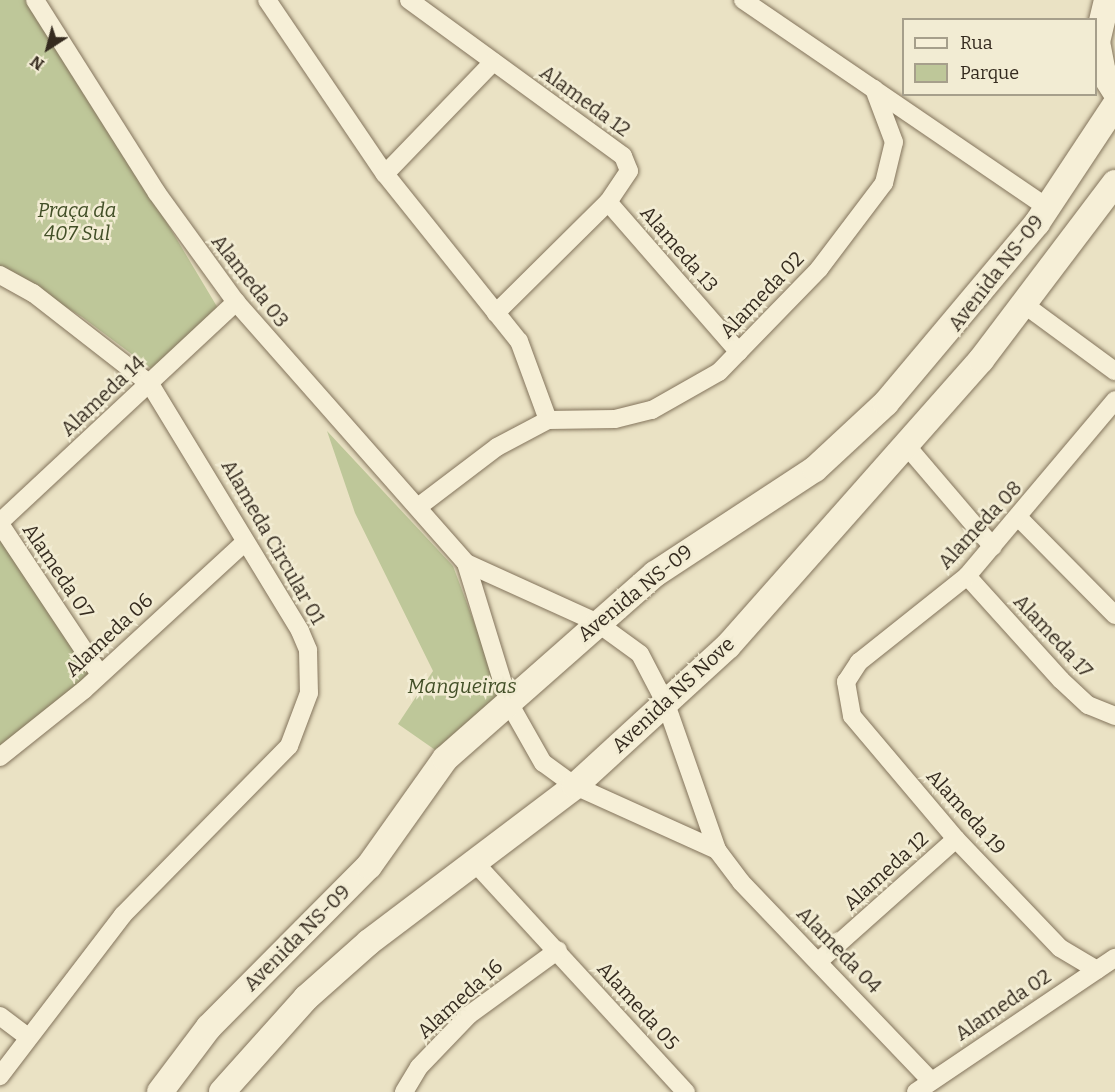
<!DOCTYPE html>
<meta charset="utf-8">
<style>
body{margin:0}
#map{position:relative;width:1115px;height:1092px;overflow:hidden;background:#eae2c4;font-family:Bitter,serif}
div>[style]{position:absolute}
.green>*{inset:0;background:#bec799}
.roads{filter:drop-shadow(0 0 2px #83745c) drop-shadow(0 0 2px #83745c)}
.street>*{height:18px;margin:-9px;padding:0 9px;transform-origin:9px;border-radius:9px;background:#f6efd7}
.secondary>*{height:26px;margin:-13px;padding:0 13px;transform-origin:13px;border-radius:13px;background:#f6efd7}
span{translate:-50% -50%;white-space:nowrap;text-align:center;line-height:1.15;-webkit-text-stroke:5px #f2ecd3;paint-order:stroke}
.street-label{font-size:20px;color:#352b1f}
.park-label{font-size:20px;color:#424f27;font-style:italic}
.legend{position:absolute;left:902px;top:18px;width:195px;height:78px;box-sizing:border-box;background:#f2ecd3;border:2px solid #a69f8b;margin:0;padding:8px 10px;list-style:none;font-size:18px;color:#352b1f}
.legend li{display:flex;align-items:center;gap:12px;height:30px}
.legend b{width:30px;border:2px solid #a69f8b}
.north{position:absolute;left:18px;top:18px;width:60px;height:60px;-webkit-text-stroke:4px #f2ecd3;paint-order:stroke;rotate:216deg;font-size:16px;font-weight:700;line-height:24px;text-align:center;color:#352b1f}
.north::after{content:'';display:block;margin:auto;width:21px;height:27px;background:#352b1f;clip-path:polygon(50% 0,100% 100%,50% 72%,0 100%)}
</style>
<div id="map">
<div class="green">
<div style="clip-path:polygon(0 0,34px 0,222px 315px,157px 373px,82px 317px,0 266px)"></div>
<div style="clip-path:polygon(327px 431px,453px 566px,501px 694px,441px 754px,398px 724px,433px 671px,355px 513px)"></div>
<div style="clip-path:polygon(0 538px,99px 673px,0 751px)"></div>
</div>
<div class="roads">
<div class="street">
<div style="left:35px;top:0;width:228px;rotate:57.7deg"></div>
<div style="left:157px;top:193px;width:135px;rotate:54.1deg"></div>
<div style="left:236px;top:302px;width:348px;rotate:48.6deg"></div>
<div style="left:267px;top:0;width:210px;rotate:55.9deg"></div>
<div style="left:385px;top:174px;width:214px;rotate:51.3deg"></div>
<div style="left:519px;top:341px;width:84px;rotate:69.8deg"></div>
<div style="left:409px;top:0;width:265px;rotate:36.1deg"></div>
<div style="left:623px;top:156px;width:16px;rotate:68deg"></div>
<div style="left:629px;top:171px;width:37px;rotate:124deg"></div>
<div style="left:608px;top:202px;width:158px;rotate:135.3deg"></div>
<div style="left:743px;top:0;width:369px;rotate:34.3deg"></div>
<div style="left:385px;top:174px;width:156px;rotate:-46deg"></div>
<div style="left:608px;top:202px;width:199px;rotate:48.9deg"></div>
<div style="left:0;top:275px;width:38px;rotate:29deg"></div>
<div style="left:33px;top:293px;width:148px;rotate:37.9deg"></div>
<div style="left:150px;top:384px;width:289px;rotate:58.7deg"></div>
<div style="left:300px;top:631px;width:21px;rotate:67deg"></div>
<div style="left:308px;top:650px;width:43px;rotate:88.7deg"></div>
<div style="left:309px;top:693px;width:57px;rotate:110.7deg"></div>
<div style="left:289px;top:746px;width:237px;rotate:134.5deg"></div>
<div style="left:123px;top:915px;width:203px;rotate:127.4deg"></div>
<div style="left:1025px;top:305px;width:112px;rotate:36.3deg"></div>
<div style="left:905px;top:444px;width:135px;rotate:49.5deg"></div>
<div style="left:418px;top:507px;width:99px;rotate:-37.2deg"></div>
<div style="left:497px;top:447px;width:58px;rotate:-27.9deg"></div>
<div style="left:548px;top:420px;width:67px;rotate:-0.9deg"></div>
<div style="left:615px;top:419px;width:38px;rotate:-14deg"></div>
<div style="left:652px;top:410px;width:77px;rotate:-29.6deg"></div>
<div style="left:719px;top:372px;width:144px;rotate:-45.8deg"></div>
<div style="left:819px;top:269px;width:108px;rotate:-52.9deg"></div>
<div style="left:884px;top:183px;width:42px;rotate:-76.3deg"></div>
<div style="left:894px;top:142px;width:57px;rotate:-110.7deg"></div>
<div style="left:1020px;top:519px;width:135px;rotate:45.3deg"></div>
<div style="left:0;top:522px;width:323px;rotate:-43deg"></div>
<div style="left:0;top:524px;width:179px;rotate:56.4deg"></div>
<div style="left:967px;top:576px;width:140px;rotate:47.9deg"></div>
<div style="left:1061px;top:680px;width:37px;rotate:43deg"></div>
<div style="left:1088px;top:705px;width:29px;rotate:22deg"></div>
<div style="left:0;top:757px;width:107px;rotate:-38.6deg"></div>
<div style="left:84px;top:690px;width:219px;rotate:-42.6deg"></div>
<div style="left:717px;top:850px;width:156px;rotate:-155.7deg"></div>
<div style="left:575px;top:786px;width:39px;rotate:-144deg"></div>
<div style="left:543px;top:763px;width:69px;rotate:-119.5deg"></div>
<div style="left:509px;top:703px;width:146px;rotate:-107.1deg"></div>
<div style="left:466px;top:563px;width:143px;rotate:24.4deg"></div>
<div style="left:596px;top:622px;width:54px;rotate:36deg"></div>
<div style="left:640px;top:654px;width:56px;rotate:62.5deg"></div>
<div style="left:666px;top:704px;width:155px;rotate:70.7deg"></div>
<div style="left:717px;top:850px;width:40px;rotate:53deg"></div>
<div style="left:741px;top:882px;width:275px;rotate:46.3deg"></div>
<div style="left:477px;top:865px;width:309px;rotate:47.4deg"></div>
<div style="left:820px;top:960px;width:182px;rotate:-41.7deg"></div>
<div style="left:1097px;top:970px;width:43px;rotate:-149.3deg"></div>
<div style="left:1060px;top:948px;width:151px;rotate:-133.7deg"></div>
<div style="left:956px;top:839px;width:161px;rotate:-130.2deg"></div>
<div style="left:852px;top:716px;width:35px;rotate:-100deg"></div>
<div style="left:846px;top:682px;width:24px;rotate:-57deg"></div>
<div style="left:859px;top:662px;width:138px;rotate:-38.5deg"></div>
<div style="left:967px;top:576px;width:230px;rotate:-49.9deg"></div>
<div style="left:0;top:1016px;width:34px;rotate:37deg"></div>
<div style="left:404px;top:1092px;width:29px;rotate:-59deg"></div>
<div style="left:419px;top:1067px;width:72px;rotate:-46.1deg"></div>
<div style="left:469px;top:1015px;width:110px;rotate:-36.1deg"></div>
<div style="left:916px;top:1092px;width:240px;rotate:-34deg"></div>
</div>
<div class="secondary">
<div style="left:1107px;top:0;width:43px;rotate:103.4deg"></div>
<div style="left:1097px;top:42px;width:31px;rotate:79deg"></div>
<div style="left:1103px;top:72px;width:22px;rotate:58deg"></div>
<div style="left:160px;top:1092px;width:81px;rotate:-53deg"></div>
<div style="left:209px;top:1027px;width:227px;rotate:-45.2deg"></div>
<div style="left:369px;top:866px;width:131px;rotate:-54.6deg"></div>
<div style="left:445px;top:759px;width:280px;rotate:-41.4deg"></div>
<div style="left:655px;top:574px;width:191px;rotate:-33.3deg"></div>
<div style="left:815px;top:469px;width:97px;rotate:-42.9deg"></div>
<div style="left:886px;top:403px;width:235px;rotate:-50deg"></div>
<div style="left:1037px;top:223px;width:141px;rotate:-56.5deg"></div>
<div style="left:222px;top:1092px;width:126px;rotate:-48.2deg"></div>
<div style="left:306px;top:998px;width:84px;rotate:-41.6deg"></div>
<div style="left:369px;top:942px;width:258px;rotate:-37.1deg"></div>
<div style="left:575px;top:786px;width:207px;rotate:-42.5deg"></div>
<div style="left:728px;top:646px;width:382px;rotate:-48.5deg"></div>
<div style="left:981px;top:360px;width:222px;rotate:-52.9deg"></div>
</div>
</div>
<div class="street-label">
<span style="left:585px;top:101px;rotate:36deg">Alameda 12</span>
<span style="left:679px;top:249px;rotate:49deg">Alameda 13</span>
<span style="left:996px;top:273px;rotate:-52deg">Avenida NS-09</span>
<span style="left:250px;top:281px;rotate:52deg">Alameda 03</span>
<span style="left:762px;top:295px;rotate:-46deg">Alameda 02</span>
<span style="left:103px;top:396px;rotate:-43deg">Alameda 14</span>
<span style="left:980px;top:525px;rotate:-47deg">Alameda 08</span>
<span style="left:273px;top:542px;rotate:60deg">Alameda Circular 01</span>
<span style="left:58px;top:571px;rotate:56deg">Alameda 07</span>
<span style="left:635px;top:593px;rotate:-39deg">Avenida NS-09</span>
<span style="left:109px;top:635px;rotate:-43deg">Alameda 06</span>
<span style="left:1053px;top:636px;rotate:47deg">Alameda 17</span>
<span style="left:673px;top:695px;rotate:-43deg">Avenida NS Nove</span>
<span style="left:966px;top:812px;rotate:48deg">Alameda 19</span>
<span style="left:886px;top:871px;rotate:-42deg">Alameda 12</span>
<span style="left:297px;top:938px;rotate:-45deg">Avenida NS-09</span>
<span style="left:839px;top:950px;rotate:46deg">Alameda 04</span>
<span style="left:460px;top:999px;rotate:-42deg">Alameda 16</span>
<span style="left:1003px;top:1005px;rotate:-34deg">Alameda 02</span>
<span style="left:638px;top:1006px;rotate:48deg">Alameda 05</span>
</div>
<div class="park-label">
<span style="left:77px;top:222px">Praça da<br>407 Sul</span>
<span style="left:462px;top:686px">Mangueiras</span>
</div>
<ul class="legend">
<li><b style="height:8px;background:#f6efd7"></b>Rua</li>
<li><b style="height:16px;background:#bec799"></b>Parque</li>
</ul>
<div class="north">N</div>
</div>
